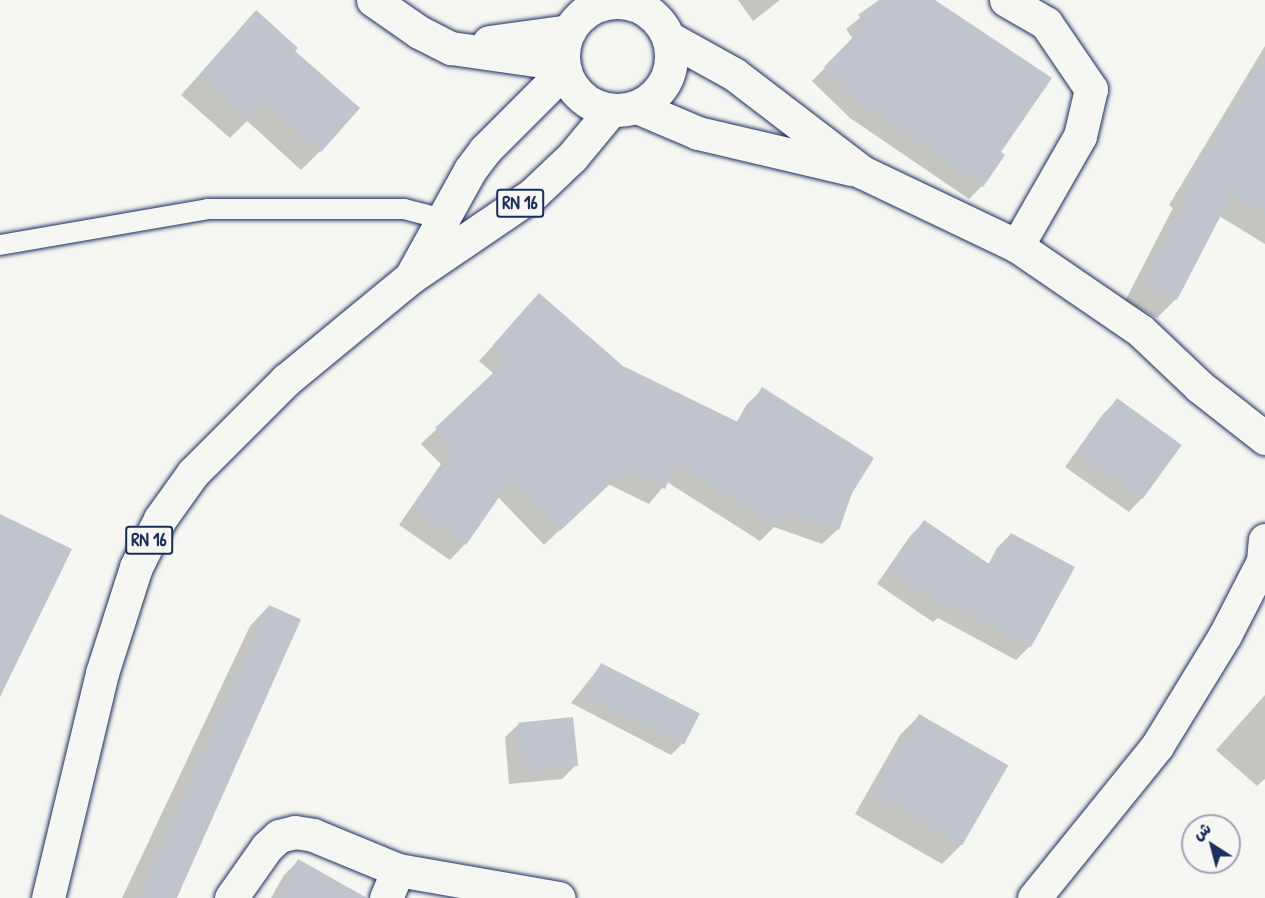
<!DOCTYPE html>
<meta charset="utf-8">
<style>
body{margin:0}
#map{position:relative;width:1265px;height:898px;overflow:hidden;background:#f6f6f2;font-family:"Patrick Hand","Playpen Sans Arabic",sans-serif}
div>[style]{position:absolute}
.shadow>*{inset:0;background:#0003}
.building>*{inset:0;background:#c0c4cd;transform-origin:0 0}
.roads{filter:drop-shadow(0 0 2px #1b2f5e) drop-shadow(0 0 2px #1b2f5e)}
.service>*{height:20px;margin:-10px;padding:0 10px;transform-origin:10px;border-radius:10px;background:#f6f6f2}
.minor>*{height:33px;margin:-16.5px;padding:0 16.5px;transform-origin:16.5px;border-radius:16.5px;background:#f6f6f2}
.primary>*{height:33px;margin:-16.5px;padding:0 16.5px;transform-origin:16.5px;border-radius:16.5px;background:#f6f6f2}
.primary>.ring{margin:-16.5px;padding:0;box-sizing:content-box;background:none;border:33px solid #f6f6f2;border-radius:50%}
span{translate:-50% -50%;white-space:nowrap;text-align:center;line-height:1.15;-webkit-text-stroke:4.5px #f6f6f2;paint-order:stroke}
.shield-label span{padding:2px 4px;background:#f6f6f2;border:2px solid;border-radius:4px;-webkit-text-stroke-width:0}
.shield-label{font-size:18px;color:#1b2f5e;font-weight:700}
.north{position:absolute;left:1181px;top:814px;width:60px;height:60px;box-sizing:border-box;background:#f6f6f2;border:2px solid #9ea6b7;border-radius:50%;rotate:324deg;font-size:16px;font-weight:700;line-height:24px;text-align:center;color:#1b2f5e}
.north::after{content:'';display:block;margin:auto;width:21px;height:27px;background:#1b2f5e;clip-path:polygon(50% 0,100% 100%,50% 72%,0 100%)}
</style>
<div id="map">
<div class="shadow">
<div style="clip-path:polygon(738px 0,780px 0,753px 21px)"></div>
<div style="clip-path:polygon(882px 0,923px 0,999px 152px,1003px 155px,982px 186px,969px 199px,850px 118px,812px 81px,853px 39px,846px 29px)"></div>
<div style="clip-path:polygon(256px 12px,293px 51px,320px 151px,301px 170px,247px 121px,230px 138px,181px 95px)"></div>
<div style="clip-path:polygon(1265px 46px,1265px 244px,1219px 216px,1176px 299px,1157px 318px,1125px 301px,1173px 208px,1169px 205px)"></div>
<div style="clip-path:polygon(539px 295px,622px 367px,736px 423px,747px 404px,763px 389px,851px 492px,838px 529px,822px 544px,774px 527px,760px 541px,667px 482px,649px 504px,608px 484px,544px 545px,498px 497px,465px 544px,450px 560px,399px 525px,441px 464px,421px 444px,494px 374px,479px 361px)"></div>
<div style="clip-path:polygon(1117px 400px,1142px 498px,1129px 512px,1065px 467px,1103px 414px)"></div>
<div style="clip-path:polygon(924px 522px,988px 565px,997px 548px,1011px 534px,1030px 646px,1016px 660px,938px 618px,933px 622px,877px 584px,910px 536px)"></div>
<div style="clip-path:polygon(269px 606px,169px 898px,122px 898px,250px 626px)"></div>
<div style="clip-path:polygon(601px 665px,682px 744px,671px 755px,571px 703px)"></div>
<div style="clip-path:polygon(1265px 695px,1265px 779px,1257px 786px,1216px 750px)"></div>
<div style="clip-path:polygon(920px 715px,1007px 765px,962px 844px,942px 864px,855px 814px,900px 735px)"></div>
<div style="clip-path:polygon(519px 724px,576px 765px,562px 779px,509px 784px,505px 737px)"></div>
<div style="clip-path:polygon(298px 861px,361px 898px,271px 898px,284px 875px)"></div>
</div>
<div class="building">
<div style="clip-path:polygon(879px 0,935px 0,1052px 78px,1001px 152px,1005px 155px,983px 187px,863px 105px,824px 67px,865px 25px,858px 15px)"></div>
<div style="clip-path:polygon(256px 10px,298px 48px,295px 51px,360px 108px,321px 152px,266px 102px,250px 120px,199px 75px)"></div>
<div style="clip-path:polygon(1265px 56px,1265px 214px,1232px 194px,1177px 300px,1143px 282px,1191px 189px,1187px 186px)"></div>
<div style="clip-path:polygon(539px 293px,623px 366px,740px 423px,762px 387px,874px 458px,852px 493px,839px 530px,787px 511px,777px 527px,677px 464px,665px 489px,625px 470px,560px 531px,511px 480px,466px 545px,413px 509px,455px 448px,435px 428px,509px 358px,493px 345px)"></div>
<div style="left:1117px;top:398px;width:80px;height:67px;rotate:36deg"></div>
<div style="clip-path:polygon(0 514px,72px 549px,0 697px)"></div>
<div style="clip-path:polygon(924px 520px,992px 566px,1011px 533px,1075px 567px,1031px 647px,951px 604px,948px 610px,890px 570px)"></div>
<div style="left:269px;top:605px;width:35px;height:324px;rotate:24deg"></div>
<div style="left:601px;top:663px;width:111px;height:35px;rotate:27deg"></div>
<div style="left:919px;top:714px;width:103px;height:92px;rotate:30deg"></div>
<div style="left:573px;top:717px;width:49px;height:55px;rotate:84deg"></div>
<div style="clip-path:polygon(298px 859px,367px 898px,276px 898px)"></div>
</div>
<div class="roads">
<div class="service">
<div style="left:0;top:245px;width:211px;rotate:-9.8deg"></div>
<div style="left:208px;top:209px;width:196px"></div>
<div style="left:404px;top:209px;width:40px;rotate:14.4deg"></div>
</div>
<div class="minor">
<div style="left:373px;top:0;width:56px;rotate:34.8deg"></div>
<div style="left:419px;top:32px;width:36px;rotate:27deg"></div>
<div style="left:451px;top:48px;width:113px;rotate:8.1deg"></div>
<div style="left:1006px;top:0;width:46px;rotate:29.9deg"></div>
<div style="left:1046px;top:23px;width:80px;rotate:55.7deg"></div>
<div style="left:1091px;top:89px;width:48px;rotate:103.2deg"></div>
<div style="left:1080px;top:136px;width:127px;rotate:119.8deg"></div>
<div style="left:669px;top:38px;width:74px;rotate:29deg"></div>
<div style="left:734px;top:74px;width:161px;rotate:37.4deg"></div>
<div style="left:862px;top:172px;width:172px;rotate:25.5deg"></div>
<div style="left:1017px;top:246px;width:150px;rotate:34.4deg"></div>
<div style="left:1141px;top:331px;width:81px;rotate:43.5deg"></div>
<div style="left:1200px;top:387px;width:83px;rotate:38.1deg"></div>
<div style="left:489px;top:42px;width:81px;rotate:-7.8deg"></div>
<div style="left:637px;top:107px;width:66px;rotate:23.1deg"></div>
<div style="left:698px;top:133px;width:158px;rotate:13.2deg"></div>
<div style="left:231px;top:898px;width:62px;rotate:-54.8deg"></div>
<div style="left:267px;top:847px;width:16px;rotate:-43deg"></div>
<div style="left:279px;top:836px;width:16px;rotate:-14deg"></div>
<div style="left:295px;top:832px;width:18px;rotate:9deg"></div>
<div style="left:313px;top:835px;width:92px;rotate:22.4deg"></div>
<div style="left:398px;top:870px;width:163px;rotate:9.9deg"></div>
<div style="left:386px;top:898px;width:30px;rotate:-67deg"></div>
<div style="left:1034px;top:898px;width:196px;rotate:-51deg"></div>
<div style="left:1157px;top:746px;width:130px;rotate:-58.5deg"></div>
<div style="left:1225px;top:635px;width:83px;rotate:-62.8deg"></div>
<div style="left:1263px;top:561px;width:21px;rotate:-85deg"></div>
</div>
<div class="primary">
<div class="ring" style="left:563px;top:2px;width:75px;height:75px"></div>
<div style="left:413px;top:273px;width:118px;rotate:-61deg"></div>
<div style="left:470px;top:170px;width:25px;rotate:-53deg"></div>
<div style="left:485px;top:150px;width:113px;rotate:-45deg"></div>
<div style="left:48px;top:898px;width:231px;rotate:-76.5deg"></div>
<div style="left:102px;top:673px;width:111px;rotate:-72.2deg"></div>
<div style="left:136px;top:567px;width:54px;rotate:-63.4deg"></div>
<div style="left:160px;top:519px;width:57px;rotate:-54.3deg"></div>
<div style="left:193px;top:473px;width:132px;rotate:-45deg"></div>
<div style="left:286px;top:380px;width:162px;rotate:-39.5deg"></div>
<div style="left:411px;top:277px;width:148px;rotate:-34.2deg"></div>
<div style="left:533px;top:194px;width:54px;rotate:-43.5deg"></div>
<div style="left:572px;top:157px;width:61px;rotate:-50.3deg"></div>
</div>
</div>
<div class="shield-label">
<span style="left:520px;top:203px">RN 16</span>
<span style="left:149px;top:540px">RN 16</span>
</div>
<div class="north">ش</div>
</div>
